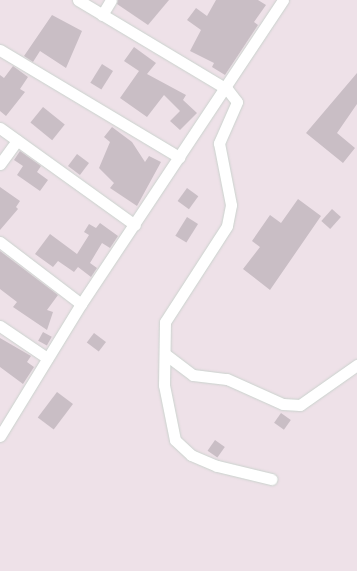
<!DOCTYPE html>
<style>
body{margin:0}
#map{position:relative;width:357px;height:571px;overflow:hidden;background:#eee1e8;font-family:"Exo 2",sans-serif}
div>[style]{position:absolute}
.building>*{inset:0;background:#c9bec5;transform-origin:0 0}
.roads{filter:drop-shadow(0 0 1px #cad2cd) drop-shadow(0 0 1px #cad2cd)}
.street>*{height:11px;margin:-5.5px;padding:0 5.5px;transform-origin:5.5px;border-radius:5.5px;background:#fff}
span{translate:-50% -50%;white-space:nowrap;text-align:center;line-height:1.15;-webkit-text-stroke:3px #fff;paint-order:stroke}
</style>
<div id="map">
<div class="building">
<div style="clip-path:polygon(118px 0,169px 0,148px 25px,117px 4px)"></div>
<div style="clip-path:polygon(216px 0,258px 0,266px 5px,254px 22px,258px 25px,225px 75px,212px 67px,214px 63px,190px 51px,201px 30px,187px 20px,196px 8px,207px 16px)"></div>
<div style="clip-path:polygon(52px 15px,82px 31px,66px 68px,40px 51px,33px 62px,24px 56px)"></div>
<div style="clip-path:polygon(134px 47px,156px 63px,147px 74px,186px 95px,183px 100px,197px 113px,180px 130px,170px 121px,180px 111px,164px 95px,147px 117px,120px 98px,139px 71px,124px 61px)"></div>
<div style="left:102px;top:64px;width:13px;height:22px;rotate:32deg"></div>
<div style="clip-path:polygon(13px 66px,28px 77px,20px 89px,25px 92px,6px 116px,0 111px,0 75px,4px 78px)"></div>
<div style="clip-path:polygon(357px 73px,357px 104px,337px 133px,355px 148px,343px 163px,306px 133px)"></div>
<div style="left:43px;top:107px;width:28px;height:20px;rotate:39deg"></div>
<div style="clip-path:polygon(112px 127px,132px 142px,145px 162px,149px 156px,161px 162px,137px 206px,110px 188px,114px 183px,99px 168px,110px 142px,104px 137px)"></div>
<div style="clip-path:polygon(20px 151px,41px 166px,37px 172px,48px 180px,40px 191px,17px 175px,23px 166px,14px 160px)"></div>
<div style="left:77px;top:154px;width:15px;height:15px;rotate:37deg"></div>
<div style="clip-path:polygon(0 187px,20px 201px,16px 207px,18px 209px,0 230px)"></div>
<div style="left:187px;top:188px;width:14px;height:16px;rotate:36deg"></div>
<div style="clip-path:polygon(298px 199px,321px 216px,270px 290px,243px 269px,260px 247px,252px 241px,270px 215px,281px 223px)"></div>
<div style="left:332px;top:209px;width:12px;height:16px;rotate:42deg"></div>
<div style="left:187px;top:217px;width:13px;height:22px;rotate:32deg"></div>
<div style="clip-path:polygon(100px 223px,118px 236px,110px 248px,102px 243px,90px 263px,97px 268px,91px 277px,78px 267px,74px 272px,58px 261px,53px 267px,35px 254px,50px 234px,77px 254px,89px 235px,84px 232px,89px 224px,96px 228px)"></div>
<div style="clip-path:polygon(0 251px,58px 295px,47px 310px,53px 312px,47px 330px,13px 307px,17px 302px,0 289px)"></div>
<div style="left:43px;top:332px;width:10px;height:10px;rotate:29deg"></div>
<div style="left:94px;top:333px;width:15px;height:12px;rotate:37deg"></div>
<div style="clip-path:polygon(0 338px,31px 356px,27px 362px,34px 367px,23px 384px,0 367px)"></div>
<div style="left:57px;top:392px;width:20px;height:32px;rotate:37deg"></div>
<div style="left:281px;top:413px;width:12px;height:12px;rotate:35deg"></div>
<div style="left:215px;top:440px;width:12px;height:13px;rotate:35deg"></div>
</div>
<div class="roads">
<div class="street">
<div style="left:78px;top:0;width:174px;rotate:30.9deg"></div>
<div style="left:227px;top:89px;width:16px;rotate:52deg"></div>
<div style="left:237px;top:102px;width:45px;rotate:113.7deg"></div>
<div style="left:219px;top:143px;width:63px;rotate:79deg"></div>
<div style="left:231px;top:205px;width:21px;rotate:101deg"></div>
<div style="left:227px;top:226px;width:114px;rotate:122.9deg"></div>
<div style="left:165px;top:322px;width:63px;rotate:90.9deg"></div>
<div style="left:164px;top:385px;width:56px;rotate:78.7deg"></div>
<div style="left:175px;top:440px;width:22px;rotate:43deg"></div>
<div style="left:191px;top:455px;width:28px;rotate:23deg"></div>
<div style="left:217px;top:466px;width:56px;rotate:13.5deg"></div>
<div style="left:102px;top:15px;width:17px;rotate:-59deg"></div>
<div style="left:0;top:50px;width:209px;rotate:30.9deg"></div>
<div style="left:0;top:128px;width:166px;rotate:35.7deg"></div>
<div style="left:0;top:164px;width:29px;rotate:-54deg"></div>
<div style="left:0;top:242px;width:102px;rotate:37.4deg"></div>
<div style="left:0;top:326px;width:57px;rotate:34.2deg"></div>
<div style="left:165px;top:354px;width:35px;rotate:37deg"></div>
<div style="left:193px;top:375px;width:34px;rotate:7deg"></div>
<div style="left:227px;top:379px;width:61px;rotate:24.1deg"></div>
<div style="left:283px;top:404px;width:17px;rotate:3deg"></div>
<div style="left:300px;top:405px;width:70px;rotate:-35.1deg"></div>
<div style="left:0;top:436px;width:155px;rotate:-58.5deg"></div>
<div style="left:81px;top:304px;width:365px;rotate:-56.4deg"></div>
</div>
</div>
</div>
